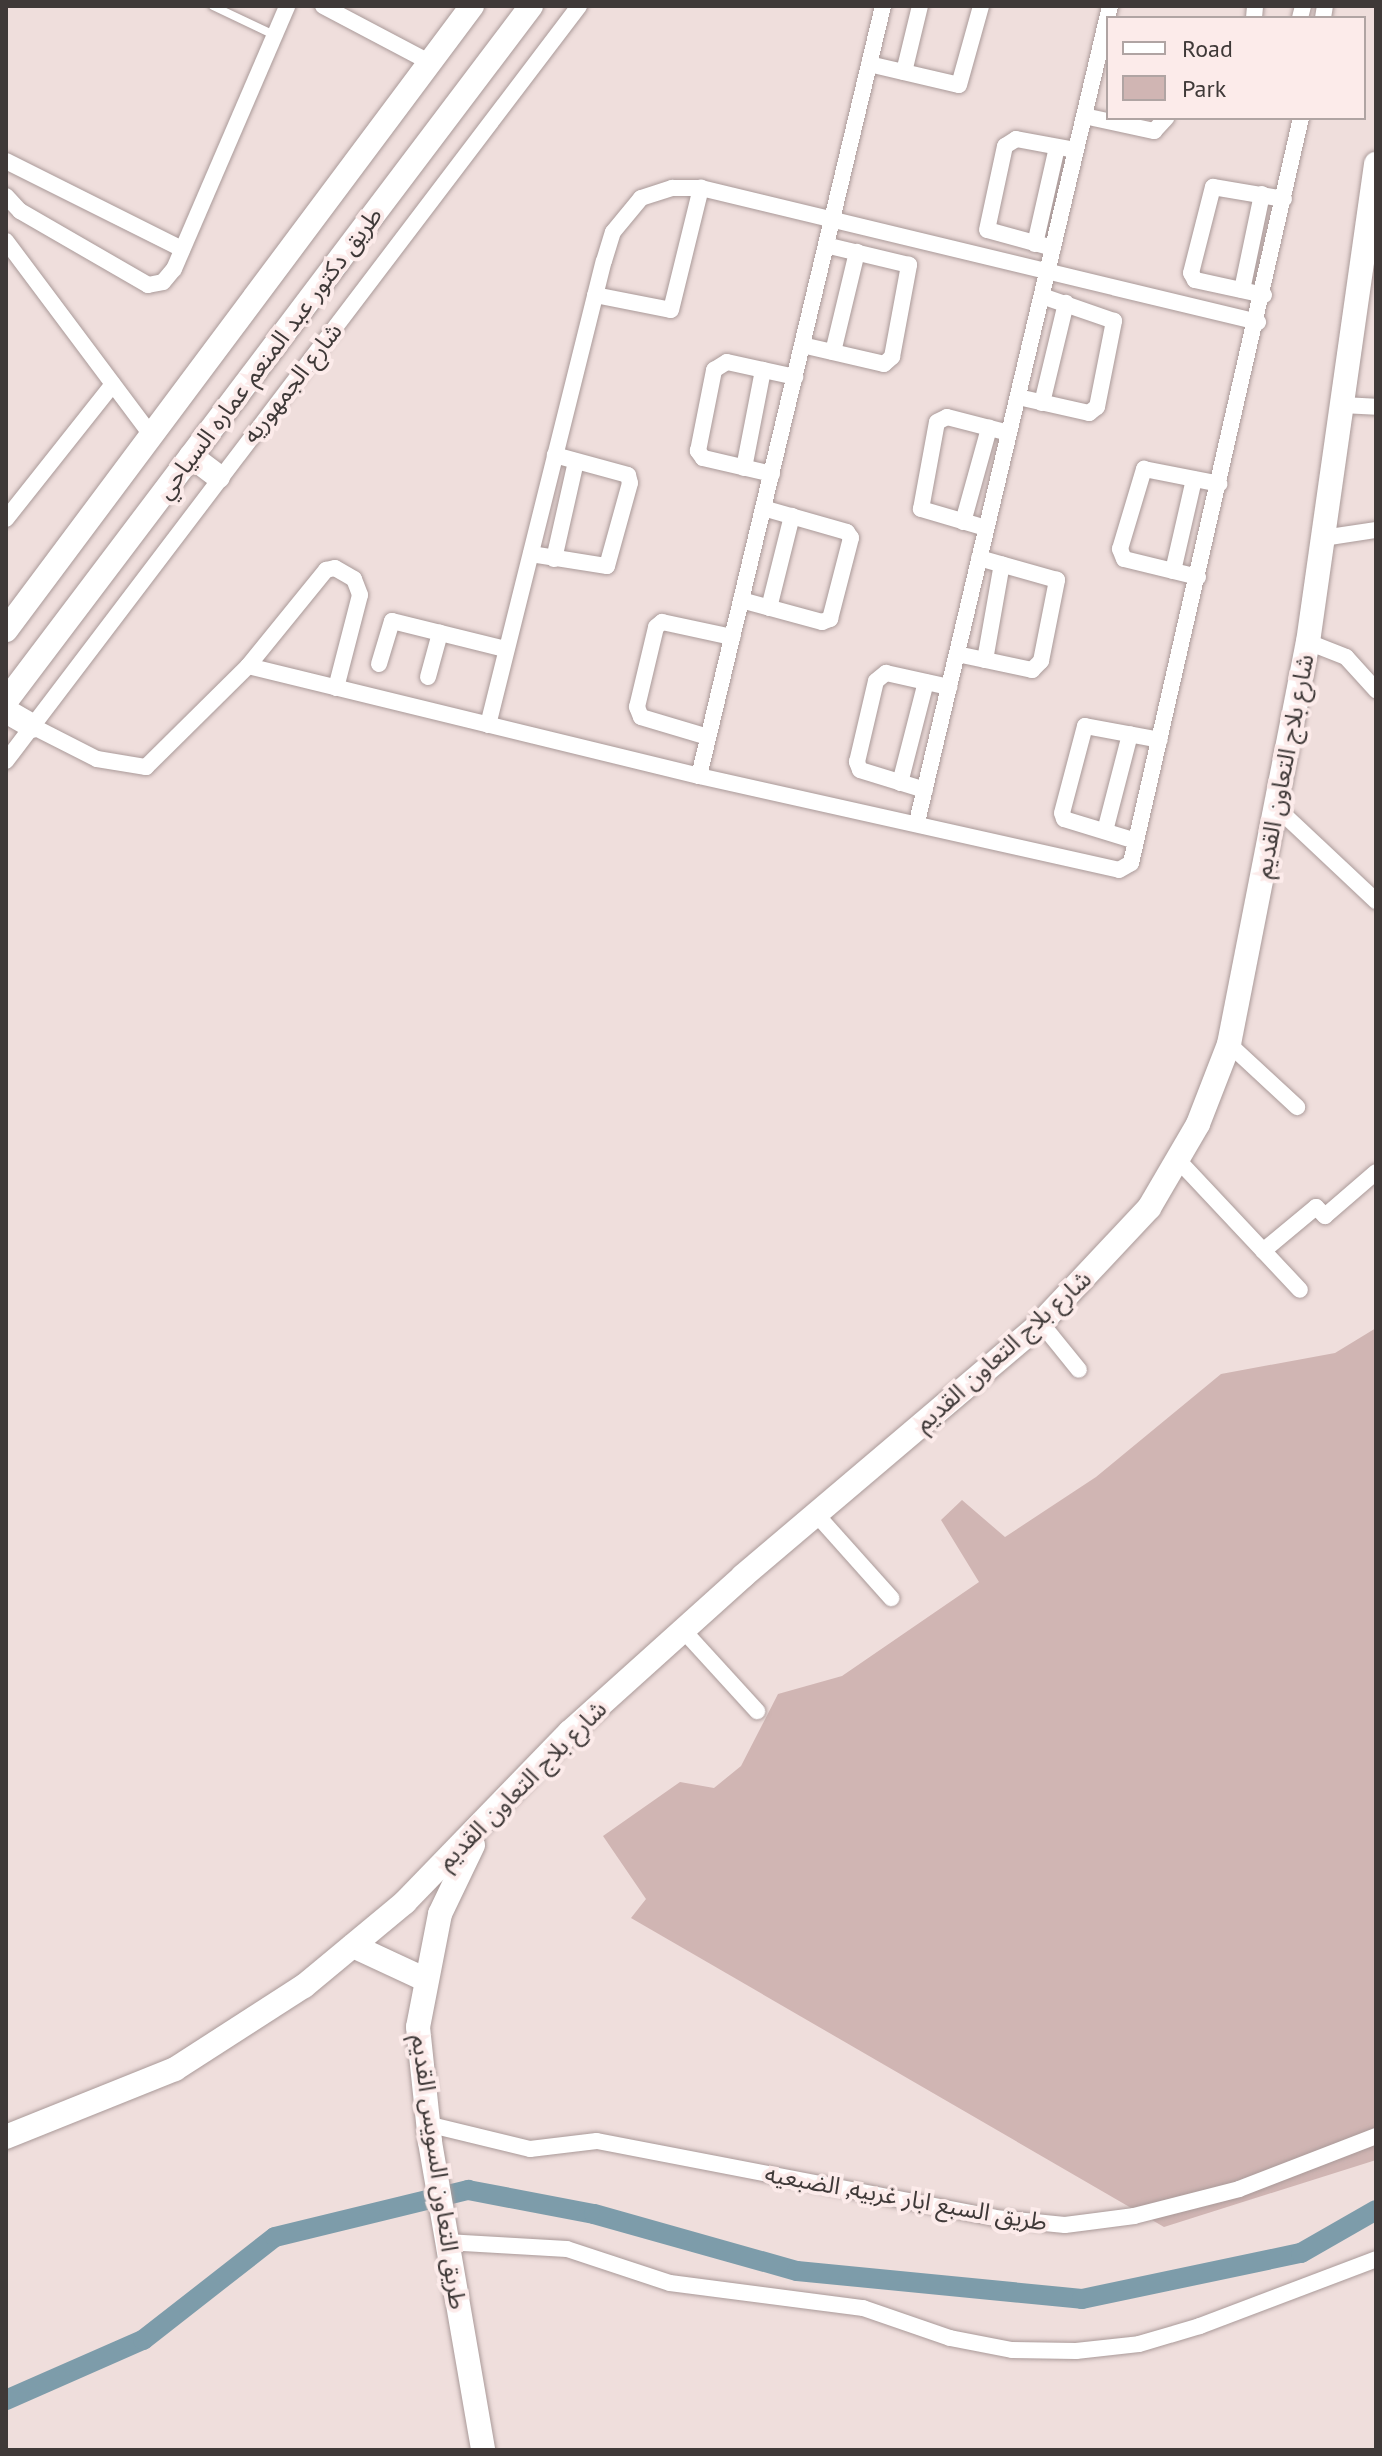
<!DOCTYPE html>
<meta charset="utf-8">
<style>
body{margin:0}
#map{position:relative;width:1382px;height:2456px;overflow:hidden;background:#efdedc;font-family:"PT Sans","Noto Sans Arabic",sans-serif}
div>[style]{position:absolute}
.green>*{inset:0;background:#d0b5b3}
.canal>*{height:20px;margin:-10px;padding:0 10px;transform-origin:10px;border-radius:10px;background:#7d9caa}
.roads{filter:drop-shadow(0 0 2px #aa9a99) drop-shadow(0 0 2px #aa9a99)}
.lane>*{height:8px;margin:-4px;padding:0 4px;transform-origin:4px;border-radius:4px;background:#fff}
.street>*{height:16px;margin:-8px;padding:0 8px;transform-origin:8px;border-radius:8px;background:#fff}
.secondary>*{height:24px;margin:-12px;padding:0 12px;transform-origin:12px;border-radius:12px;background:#fff}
span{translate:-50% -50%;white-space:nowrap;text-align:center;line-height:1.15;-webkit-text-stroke:8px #fcebea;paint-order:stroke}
.street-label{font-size:24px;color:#3f3938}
.frame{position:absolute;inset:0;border:8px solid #3f3938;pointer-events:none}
.legend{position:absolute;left:1106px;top:16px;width:260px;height:104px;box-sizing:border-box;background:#fcebea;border:2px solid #b0a4a3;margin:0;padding:10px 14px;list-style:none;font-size:24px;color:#3f3938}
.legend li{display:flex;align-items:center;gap:16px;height:40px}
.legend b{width:40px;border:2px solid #b0a4a3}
</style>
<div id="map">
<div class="green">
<div style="clip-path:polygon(1376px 1328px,1376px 2160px,1164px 2227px,631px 1918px,646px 1899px,603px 1836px,680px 1782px,714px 1788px,741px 1766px,778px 1694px,842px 1676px,979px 1582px,941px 1520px,962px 1500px,1005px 1537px,1096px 1477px,1221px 1374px,1335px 1353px)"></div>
</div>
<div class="canal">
<div style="left:6px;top:2400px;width:150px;rotate:-23.7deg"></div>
<div style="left:143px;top:2340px;width:167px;rotate:-38deg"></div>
<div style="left:275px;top:2237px;width:199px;rotate:-13.7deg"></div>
<div style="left:468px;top:2190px;width:128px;rotate:10.8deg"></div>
<div style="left:594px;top:2214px;width:211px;rotate:15.7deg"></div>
<div style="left:797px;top:2271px;width:286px;rotate:5.6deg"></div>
<div style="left:1082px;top:2299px;width:224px;rotate:-11.9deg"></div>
<div style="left:1301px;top:2253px;width:86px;rotate:-29.8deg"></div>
</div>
<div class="roads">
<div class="lane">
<div style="left:213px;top:6px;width:68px;rotate:25.4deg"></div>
</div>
<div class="street">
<div style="left:323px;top:6px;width:120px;rotate:27.8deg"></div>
<div style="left:1254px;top:18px;width:12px;rotate:-85deg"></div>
<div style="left:1300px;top:18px;width:12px;rotate:-76deg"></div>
<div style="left:1323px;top:18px;width:12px;rotate:-81deg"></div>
<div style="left:869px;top:64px;width:92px;rotate:13.1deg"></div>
<div style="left:959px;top:85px;width:82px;rotate:-74.4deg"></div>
<div style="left:904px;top:72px;width:68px;rotate:-76.4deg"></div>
<div style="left:1084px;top:116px;width:72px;rotate:12.1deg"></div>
<div style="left:1154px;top:131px;width:18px;rotate:-47deg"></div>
<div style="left:6px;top:161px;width:197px;rotate:26.6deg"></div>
<div style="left:6px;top:196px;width:21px;rotate:47deg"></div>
<div style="left:20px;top:211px;width:148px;rotate:30deg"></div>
<div style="left:148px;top:285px;width:15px;rotate:-11deg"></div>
<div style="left:163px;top:282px;width:17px;rotate:-50deg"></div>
<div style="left:174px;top:269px;width:286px;rotate:-66.7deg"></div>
<div style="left:6px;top:241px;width:242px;rotate:53.2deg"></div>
<div style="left:1035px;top:244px;width:99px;rotate:-77.2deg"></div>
<div style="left:1053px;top:248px;width:68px;rotate:-164.7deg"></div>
<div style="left:987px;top:230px;width:86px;rotate:-77.9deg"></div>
<div style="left:1005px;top:146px;width:13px;rotate:-32deg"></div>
<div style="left:1016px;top:139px;width:61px;rotate:10.4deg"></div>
<div style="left:1242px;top:290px;width:98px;rotate:-78.2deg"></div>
<div style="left:595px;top:295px;width:77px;rotate:11.2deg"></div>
<div style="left:671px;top:310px;width:126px;rotate:-76.2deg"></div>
<div style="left:1264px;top:295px;width:71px;rotate:-167.7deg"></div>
<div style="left:1195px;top:280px;width:8px;rotate:-120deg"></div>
<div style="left:1191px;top:273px;width:89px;rotate:-75.7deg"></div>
<div style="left:1213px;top:187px;width:72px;rotate:9.6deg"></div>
<div style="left:802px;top:345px;width:84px;rotate:13deg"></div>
<div style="left:884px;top:364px;width:11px;rotate:-41deg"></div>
<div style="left:892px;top:357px;width:94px;rotate:-79.5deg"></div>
<div style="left:909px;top:265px;width:85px;rotate:-166.5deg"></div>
<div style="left:833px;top:352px;width:103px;rotate:-76.5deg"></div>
<div style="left:1018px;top:397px;width:73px;rotate:12.7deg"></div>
<div style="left:1089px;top:413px;width:10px;rotate:-37deg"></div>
<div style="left:1097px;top:407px;width:88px;rotate:-78.8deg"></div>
<div style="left:1114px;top:321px;width:76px;rotate:-160.9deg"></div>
<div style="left:1042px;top:403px;width:103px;rotate:-76.5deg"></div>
<div style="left:1342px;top:405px;width:34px;rotate:3deg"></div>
<div style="left:744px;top:468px;width:100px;rotate:-79deg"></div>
<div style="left:772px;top:474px;width:71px;rotate:-166.9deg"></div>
<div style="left:703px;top:458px;width:9px;rotate:-126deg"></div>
<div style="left:698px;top:451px;width:83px;rotate:-78.8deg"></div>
<div style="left:714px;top:370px;width:15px;rotate:-32deg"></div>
<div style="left:727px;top:362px;width:70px;rotate:12.4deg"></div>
<div style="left:6px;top:519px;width:172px;rotate:-51.6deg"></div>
<div style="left:963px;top:522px;width:98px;rotate:-74.5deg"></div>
<div style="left:986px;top:528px;width:68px;rotate:-163.7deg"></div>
<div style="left:921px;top:509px;width:88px;rotate:-79.6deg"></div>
<div style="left:937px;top:422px;width:11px;rotate:-27deg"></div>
<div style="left:947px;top:417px;width:64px;rotate:14.5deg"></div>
<div style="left:1323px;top:538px;width:54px;rotate:-8.6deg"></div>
<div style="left:531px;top:554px;width:77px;rotate:9deg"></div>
<div style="left:607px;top:566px;width:86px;rotate:-74.5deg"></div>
<div style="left:630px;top:483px;width:8px;rotate:-104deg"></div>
<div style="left:628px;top:475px;width:76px;rotate:-164.7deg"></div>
<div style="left:554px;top:559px;width:100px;rotate:-77.3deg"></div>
<div style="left:1173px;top:571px;width:94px;rotate:-77.1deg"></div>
<div style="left:1198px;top:577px;width:76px;rotate:-166.3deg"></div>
<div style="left:1124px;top:559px;width:11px;rotate:-112deg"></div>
<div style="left:1120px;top:549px;width:84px;rotate:-73.3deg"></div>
<div style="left:1144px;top:469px;width:77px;rotate:11.2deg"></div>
<div style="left:741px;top:600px;width:84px;rotate:15.2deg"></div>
<div style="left:822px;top:622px;width:9px;rotate:-21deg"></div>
<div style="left:830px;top:619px;width:84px;rotate:-75.5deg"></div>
<div style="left:851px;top:538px;width:7px;rotate:-124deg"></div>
<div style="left:847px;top:532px;width:87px;rotate:-164.1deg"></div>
<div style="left:769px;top:608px;width:95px;rotate:-76deg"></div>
<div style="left:1308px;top:642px;width:41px;rotate:21.5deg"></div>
<div style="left:1346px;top:657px;width:45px;rotate:47.7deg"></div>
<div style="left:957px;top:654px;width:77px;rotate:12deg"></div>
<div style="left:1032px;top:670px;width:13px;rotate:-45deg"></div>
<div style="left:1041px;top:661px;width:83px;rotate:-78.8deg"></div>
<div style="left:1057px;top:580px;width:81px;rotate:-164.2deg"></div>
<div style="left:985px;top:660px;width:97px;rotate:-80deg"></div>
<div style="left:379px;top:664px;width:45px;rotate:-73.2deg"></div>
<div style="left:392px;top:621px;width:116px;rotate:13.9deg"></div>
<div style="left:248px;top:666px;width:124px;rotate:-50.9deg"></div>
<div style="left:326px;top:570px;width:9px;rotate:-13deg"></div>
<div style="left:335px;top:568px;width:22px;rotate:30deg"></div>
<div style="left:354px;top:579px;width:17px;rotate:69deg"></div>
<div style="left:360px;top:595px;width:96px;rotate:104.5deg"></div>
<div style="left:428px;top:677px;width:46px;rotate:-74.7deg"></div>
<div style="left:488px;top:725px;width:478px;rotate:-76deg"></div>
<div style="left:604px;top:261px;width:30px;rotate:-73deg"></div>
<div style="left:613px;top:232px;width:44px;rotate:-50.5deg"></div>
<div style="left:641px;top:198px;width:33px;rotate:-18deg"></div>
<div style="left:672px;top:188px;width:29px"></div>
<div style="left:701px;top:188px;width:573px;rotate:13.53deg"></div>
<div style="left:32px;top:726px;width:73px;rotate:26.9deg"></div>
<div style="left:97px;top:759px;width:50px;rotate:9.3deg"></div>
<div style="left:146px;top:767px;width:144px;rotate:-44.7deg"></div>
<div style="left:248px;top:666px;width:464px;rotate:13.7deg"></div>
<div style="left:699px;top:776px;width:430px;rotate:12.6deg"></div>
<div style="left:1119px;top:870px;width:14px;rotate:-30deg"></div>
<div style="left:1131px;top:863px;width:764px;rotate:-77.15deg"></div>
<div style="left:708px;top:737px;width:70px;rotate:-163.4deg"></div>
<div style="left:641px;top:717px;width:11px;rotate:-112deg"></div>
<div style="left:637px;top:707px;width:82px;rotate:-76.6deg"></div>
<div style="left:656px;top:627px;width:8px;rotate:-40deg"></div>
<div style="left:662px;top:622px;width:72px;rotate:12.1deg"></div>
<div style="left:6px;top:761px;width:948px;rotate:-52.8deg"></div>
<div style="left:699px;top:776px;width:792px;rotate:-76.56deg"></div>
<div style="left:900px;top:783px;width:104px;rotate:-75.6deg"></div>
<div style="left:925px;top:790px;width:68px;rotate:-162.9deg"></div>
<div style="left:860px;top:770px;width:9px;rotate:-111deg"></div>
<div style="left:857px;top:762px;width:83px;rotate:-76.8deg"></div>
<div style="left:876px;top:681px;width:13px;rotate:-39deg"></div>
<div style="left:886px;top:673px;width:65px;rotate:12.5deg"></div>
<div style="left:1277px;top:808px;width:136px;rotate:43.2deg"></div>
<div style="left:917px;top:822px;width:839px;rotate:-76.69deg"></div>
<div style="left:1105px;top:831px;width:100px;rotate:-75.5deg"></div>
<div style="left:1136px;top:841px;width:75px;rotate:-163deg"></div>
<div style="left:1064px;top:819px;width:6px;rotate:-108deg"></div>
<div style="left:1062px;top:813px;width:90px;rotate:-75.2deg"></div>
<div style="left:1085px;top:726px;width:76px;rotate:10.6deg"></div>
<div style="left:1229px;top:1044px;width:93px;rotate:42.8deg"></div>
<div style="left:1178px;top:1160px;width:178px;rotate:46.8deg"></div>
<div style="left:1263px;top:1251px;width:69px;rotate:-39.7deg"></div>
<div style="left:1316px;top:1207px;width:13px;rotate:45deg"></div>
<div style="left:1325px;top:1216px;width:67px;rotate:-40.8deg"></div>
<div style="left:1041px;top:1323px;width:60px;rotate:51deg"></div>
<div style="left:816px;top:1514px;width:113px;rotate:48.2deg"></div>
<div style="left:683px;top:1630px;width:110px;rotate:47.6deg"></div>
<div style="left:427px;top:2124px;width:106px;rotate:13.6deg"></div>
<div style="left:530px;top:2149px;width:67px;rotate:-6.8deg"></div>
<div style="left:597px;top:2141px;width:405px;rotate:10.9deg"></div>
<div style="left:995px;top:2218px;width:70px;rotate:5.7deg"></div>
<div style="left:1065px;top:2225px;width:70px;rotate:-7.4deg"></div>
<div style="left:1134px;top:2216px;width:108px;rotate:-14.4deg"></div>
<div style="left:1239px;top:2189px;width:147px;rotate:-21.1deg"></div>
<div style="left:446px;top:2242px;width:121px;rotate:3.3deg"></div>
<div style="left:567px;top:2249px;width:108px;rotate:18.3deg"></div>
<div style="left:670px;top:2283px;width:195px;rotate:7.4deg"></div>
<div style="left:863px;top:2308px;width:92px;rotate:19deg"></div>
<div style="left:950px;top:2338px;width:63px;rotate:11deg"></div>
<div style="left:1012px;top:2350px;width:64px;rotate:0.9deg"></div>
<div style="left:1076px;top:2351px;width:63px;rotate:-6.3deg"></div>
<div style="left:1139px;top:2344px;width:64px;rotate:-16.4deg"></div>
<div style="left:1200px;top:2326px;width:188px;rotate:-20.8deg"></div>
</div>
<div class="secondary">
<div style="left:191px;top:456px;width:34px;rotate:37deg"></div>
<div style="left:6px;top:630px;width:779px;rotate:-53.25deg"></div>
<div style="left:6px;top:701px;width:871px;rotate:-52.93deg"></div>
<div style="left:6px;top:711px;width:30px;rotate:30deg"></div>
<div style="left:473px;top:1845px;width:76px;rotate:115.6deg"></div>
<div style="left:440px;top:1914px;width:115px;rotate:101deg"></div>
<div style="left:418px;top:2027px;width:116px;rotate:84deg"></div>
<div style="left:430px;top:2142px;width:313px;rotate:80.2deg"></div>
<div style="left:353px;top:1946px;width:78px;rotate:24.9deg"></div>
<div style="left:6px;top:2137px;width:182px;rotate:-21.9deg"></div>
<div style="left:175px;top:2069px;width:153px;rotate:-32.8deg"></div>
<div style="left:304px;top:1986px;width:131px;rotate:-39.7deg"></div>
<div style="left:405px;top:1902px;width:237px;rotate:-45.9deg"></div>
<div style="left:570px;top:1732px;width:233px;rotate:-42deg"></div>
<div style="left:743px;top:1576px;width:391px;rotate:-40.3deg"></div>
<div style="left:1041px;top:1323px;width:158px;rotate:-46.8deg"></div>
<div style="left:1149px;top:1208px;width:97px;rotate:-59.7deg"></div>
<div style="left:1198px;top:1124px;width:86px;rotate:-68.8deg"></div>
<div style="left:1229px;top:1044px;width:410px;rotate:-78.9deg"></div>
<div style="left:1308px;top:642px;width:483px;rotate:-81.9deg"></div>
</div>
</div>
<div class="street-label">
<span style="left:269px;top:353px;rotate:-53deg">طريق دكتور عبد المنعم عماره السياحي</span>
<span style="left:292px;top:383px;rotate:-52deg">شارع الجمهوريه</span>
<span style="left:1284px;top:766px;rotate:-79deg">شارع بلاج التعاون القديم</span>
<span style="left:1003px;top:1351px;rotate:-42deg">شارع بلاج التعاون القديم</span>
<span style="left:522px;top:1785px;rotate:-45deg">شارع بلاج التعاون القديم</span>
<span style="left:439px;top:2172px;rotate:82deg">طريق التعاون السويس القديم</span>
<span style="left:906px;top:2198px;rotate:10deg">طريق السبع ابار غربيه, الضبعيه</span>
</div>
<div class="frame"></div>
<ul class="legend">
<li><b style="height:10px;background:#fff"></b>Road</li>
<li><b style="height:22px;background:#d0b5b3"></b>Park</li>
</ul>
</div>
